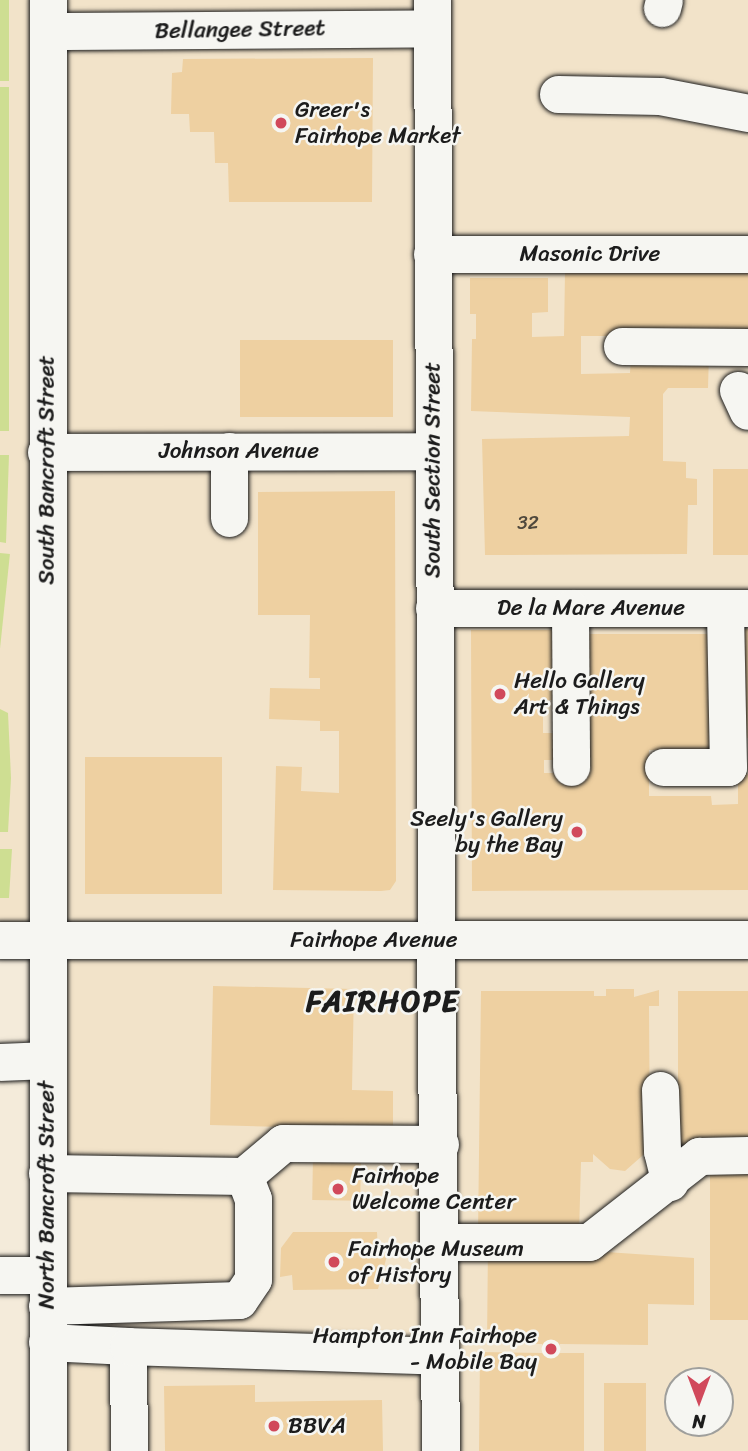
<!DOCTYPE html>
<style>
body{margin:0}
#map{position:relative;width:748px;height:1451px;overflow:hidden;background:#f4ebda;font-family:Sriracha,sans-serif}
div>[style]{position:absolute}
.built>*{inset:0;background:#f2e3c9}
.green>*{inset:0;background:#cede92;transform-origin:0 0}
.building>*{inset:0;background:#eed0a1;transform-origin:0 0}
.roads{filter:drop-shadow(0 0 2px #1c1c1c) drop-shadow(0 0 2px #1c1c1c)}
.minor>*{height:37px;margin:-18.5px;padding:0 18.5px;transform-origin:18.5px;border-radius:18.5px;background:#f6f6f2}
.major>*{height:38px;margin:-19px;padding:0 19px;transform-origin:19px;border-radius:19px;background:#f6f6f2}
.dots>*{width:19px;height:19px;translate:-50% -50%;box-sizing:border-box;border:4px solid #f6f6f2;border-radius:50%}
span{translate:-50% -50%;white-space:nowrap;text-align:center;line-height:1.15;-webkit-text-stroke:5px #f6f6f2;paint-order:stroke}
.number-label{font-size:19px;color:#50493d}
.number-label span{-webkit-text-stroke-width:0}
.street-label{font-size:23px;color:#1c1c1c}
.poi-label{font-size:23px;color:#1c1c1c}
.left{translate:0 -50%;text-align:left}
.right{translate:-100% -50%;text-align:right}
.district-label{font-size:30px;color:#1c1c1c;font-weight:700;letter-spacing:2px}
.north{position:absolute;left:664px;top:1367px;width:70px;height:70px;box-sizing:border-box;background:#f6f6f2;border:2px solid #9f9f9c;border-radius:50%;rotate:180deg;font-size:19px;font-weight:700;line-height:28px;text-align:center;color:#1c1c1c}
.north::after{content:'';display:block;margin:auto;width:24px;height:32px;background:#d1495b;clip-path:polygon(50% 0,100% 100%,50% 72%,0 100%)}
</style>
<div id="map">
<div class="built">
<div style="clip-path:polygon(evenodd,0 0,748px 0,748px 1451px,35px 1451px,32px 932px,0 932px,0 0,678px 1381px,720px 1381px,720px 1423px,678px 1423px,678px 1381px)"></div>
</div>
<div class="green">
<div style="left:0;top:0;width:9px;height:81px"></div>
<div style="left:9px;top:87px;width:344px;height:9px;rotate:90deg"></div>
<div style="clip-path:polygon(0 455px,9px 455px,6px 543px,0 542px)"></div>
<div style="left:0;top:553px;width:10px;height:128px;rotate:6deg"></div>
<div style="clip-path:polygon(0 709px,8px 713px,11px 778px,8px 832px,0 832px)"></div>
<div style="clip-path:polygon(0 849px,12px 849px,9px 898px,0 898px)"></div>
</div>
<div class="building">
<div style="clip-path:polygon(373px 58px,372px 202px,229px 202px,228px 163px,215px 163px,214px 132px,190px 132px,189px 114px,171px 114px,172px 73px,182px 72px,183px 59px)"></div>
<div style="clip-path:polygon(748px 271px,748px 336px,581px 336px,581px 374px,630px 373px,631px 354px,709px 354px,708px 388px,668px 388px,663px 394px,663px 461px,686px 462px,686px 478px,697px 479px,697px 505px,688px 505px,687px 554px,485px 555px,482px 439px,629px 436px,630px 417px,471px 411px,472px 339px,476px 339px,476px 314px,470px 314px,470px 278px,548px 278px,548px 312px,532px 313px,532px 337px,564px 336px,565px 272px)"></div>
<div style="left:240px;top:340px;width:153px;height:77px"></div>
<div style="left:748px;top:469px;width:86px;height:35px;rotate:90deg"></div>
<div style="clip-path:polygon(395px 491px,396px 881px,390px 890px,381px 891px,273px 890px,276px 766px,302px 767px,301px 791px,339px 793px,339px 731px,320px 731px,320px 721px,269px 719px,270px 688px,320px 689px,320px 678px,309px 678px,310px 615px,258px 615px,258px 492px)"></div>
<div style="left:737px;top:629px;width:11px;height:109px"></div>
<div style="clip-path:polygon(471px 630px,561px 630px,561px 700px,543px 700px,543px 733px,563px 733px,563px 760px,544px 760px,544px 773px,579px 773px,579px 634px,716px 634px,716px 750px,649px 750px,649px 796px,711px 796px,712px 805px,738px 804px,738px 774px,748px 774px,748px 890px,472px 891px)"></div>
<div style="left:85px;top:757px;width:137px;height:137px"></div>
<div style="clip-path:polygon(213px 986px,354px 989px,352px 1090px,393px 1091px,393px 1138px,325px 1128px,210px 1125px)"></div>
<div style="clip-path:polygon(606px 989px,634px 989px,634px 997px,659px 990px,659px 1006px,649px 1006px,650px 1149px,625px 1171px,610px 1169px,593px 1154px,593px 1162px,581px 1162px,579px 1234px,478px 1235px,481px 991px,594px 991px,594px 996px,606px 996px)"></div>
<div style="left:748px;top:991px;width:154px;height:70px;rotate:90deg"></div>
<div style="left:313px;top:1156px;width:48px;height:44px;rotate:1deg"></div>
<div style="left:710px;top:1170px;width:38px;height:150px"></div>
<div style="clip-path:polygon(293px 1232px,377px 1232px,378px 1252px,388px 1252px,378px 1289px,293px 1290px,292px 1275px,280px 1277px,281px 1248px)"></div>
<div style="clip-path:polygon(488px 1244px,694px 1258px,694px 1305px,648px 1304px,648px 1345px,560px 1344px,560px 1353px,584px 1353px,584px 1451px,479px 1451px,480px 1352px,542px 1353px,542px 1344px,487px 1343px)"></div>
<div style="left:604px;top:1383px;width:42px;height:68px"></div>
<div style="clip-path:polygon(255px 1385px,255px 1402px,382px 1400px,383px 1451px,165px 1451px,164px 1386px)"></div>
</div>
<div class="roads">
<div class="minor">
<div style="left:662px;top:8px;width:8px;rotate:-76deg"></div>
<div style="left:49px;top:31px;width:383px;rotate:-0.4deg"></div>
<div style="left:558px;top:94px;width:102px;rotate:1.1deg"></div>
<div style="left:660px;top:96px;width:90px;rotate:10.9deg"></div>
<div style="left:432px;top:254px;width:316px"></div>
<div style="left:622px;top:346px;width:126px;rotate:0.5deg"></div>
<div style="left:738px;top:390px;width:23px;rotate:65deg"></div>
<div style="left:229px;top:451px;width:67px;rotate:90deg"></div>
<div style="left:46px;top:452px;width:386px;rotate:-0.1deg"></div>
<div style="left:434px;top:608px;width:314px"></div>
<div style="left:570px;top:608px;width:159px;rotate:89.6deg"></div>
<div style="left:663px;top:767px;width:65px"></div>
<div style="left:728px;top:767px;width:159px;rotate:-91.1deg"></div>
<div style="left:0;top:940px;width:436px"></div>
<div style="left:436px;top:940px;width:940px;rotate:-90.24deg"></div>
<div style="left:0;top:1062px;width:47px;rotate:-2.4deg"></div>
<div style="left:660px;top:1090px;width:61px;rotate:88.1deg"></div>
<div style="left:662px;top:1151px;width:32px;rotate:76deg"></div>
<div style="left:47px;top:1173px;width:197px;rotate:0.9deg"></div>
<div style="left:244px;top:1176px;width:51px;rotate:-40.2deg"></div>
<div style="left:283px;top:1143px;width:157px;rotate:0.4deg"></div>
<div style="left:440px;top:1242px;width:149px"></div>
<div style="left:589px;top:1242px;width:140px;rotate:-38deg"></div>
<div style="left:699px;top:1156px;width:49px;rotate:-1.2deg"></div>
<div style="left:0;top:1275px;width:47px"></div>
<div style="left:47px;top:1306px;width:192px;rotate:-1.8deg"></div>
<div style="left:239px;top:1300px;width:25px;rotate:-56deg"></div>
<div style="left:253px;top:1279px;width:80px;rotate:-90deg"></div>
<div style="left:253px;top:1199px;width:25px;rotate:-111deg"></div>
<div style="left:47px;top:1342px;width:81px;rotate:2.8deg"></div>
<div style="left:128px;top:1346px;width:105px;rotate:89.5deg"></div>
<div style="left:128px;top:1346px;width:312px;rotate:1.8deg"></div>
<div style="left:48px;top:1451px;width:1451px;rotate:-90deg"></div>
</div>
<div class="major">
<div style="left:441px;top:1451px;width:511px;rotate:-90.56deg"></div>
<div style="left:436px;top:940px;width:312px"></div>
</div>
</div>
<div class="dots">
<div style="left:281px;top:123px;background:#d1495b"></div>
<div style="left:500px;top:694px;background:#d1495b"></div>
<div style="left:577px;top:832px;background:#d1495b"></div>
<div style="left:338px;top:1189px;background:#d1495b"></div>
<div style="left:334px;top:1262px;background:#d1495b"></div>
<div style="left:551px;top:1349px;background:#d1495b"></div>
<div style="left:274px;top:1426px;background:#d1495b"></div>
</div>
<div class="number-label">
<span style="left:528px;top:523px">32</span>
</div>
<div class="street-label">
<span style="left:240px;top:30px;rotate:-1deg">Bellangee Street</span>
<span style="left:590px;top:254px">Masonic Drive</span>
<span style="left:239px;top:451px">Johnson Avenue</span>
<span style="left:47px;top:470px;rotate:-90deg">South Bancroft Street</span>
<span style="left:433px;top:470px;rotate:-90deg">South Section Street</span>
<span style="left:591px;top:608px">De la Mare Avenue</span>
<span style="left:374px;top:940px">Fairhope Avenue</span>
<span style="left:47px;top:1195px;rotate:-90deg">North Bancroft Street</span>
</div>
<div class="poi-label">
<span class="left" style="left:295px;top:123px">Greer's<br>Fairhope Market</span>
<span class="left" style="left:514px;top:694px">Hello Gallery<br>Art &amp; Things</span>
<span class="right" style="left:563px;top:832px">Seely's Gallery<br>by the Bay</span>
<span class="left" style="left:352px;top:1189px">Fairhope<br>Welcome Center</span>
<span class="left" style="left:348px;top:1262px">Fairhope Museum<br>of History</span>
<span class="right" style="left:537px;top:1349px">Hampton Inn Fairhope<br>- Mobile Bay</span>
<span class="left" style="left:288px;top:1426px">BBVA</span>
</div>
<div class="district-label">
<span style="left:383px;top:1001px">FAIRHOPE</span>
</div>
<div class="north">N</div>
</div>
